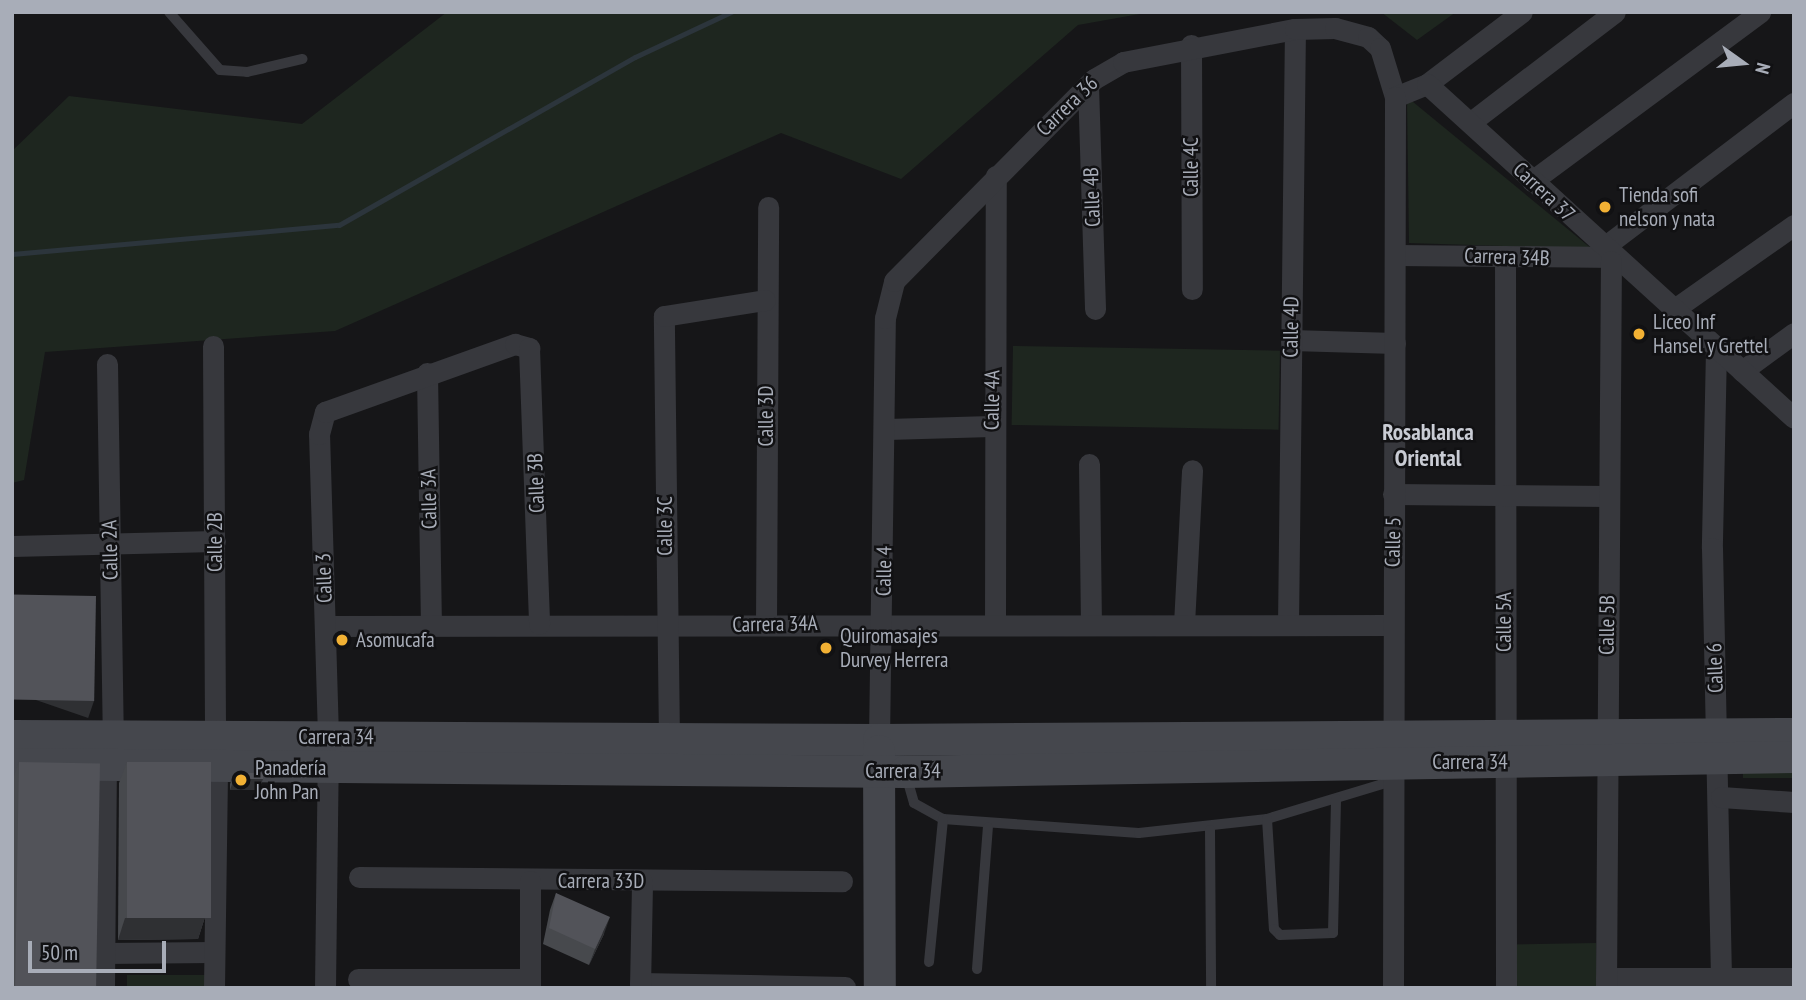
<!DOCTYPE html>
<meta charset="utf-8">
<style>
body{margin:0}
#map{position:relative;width:1806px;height:1000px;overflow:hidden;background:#161618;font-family:"PT Sans Narrow",sans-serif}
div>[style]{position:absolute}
.green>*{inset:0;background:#1e261f;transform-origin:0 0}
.stream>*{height:5px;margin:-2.5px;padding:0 2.5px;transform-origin:2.5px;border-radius:2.5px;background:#2c353c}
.lane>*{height:10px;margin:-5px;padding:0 5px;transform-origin:5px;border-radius:5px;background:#37383d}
.street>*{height:21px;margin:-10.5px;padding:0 10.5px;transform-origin:10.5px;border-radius:10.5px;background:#37383d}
.secondary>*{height:32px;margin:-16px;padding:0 16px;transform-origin:16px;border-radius:16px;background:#45474d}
.wall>*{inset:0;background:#47494d}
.shaded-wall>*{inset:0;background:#2f3033;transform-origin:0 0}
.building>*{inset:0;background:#525359;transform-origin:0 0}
.dots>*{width:19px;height:19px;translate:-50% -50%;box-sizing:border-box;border:4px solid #111113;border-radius:50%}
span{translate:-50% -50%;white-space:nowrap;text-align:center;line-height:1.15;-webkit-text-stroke:5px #111113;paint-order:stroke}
.street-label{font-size:21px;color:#a8adb8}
.poi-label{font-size:21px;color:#a8adb8}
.left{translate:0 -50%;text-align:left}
.neighbourhood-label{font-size:23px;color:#c9ccd4;font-weight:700}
.frame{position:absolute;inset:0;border:14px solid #a8adb8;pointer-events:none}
.north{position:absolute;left:1708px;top:28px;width:70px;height:70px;-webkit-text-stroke:5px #111113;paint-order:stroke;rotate:105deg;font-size:19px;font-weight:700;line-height:28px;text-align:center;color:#a8adb8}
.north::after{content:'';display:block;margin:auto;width:24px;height:32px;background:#a8adb8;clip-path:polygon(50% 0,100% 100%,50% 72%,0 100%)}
.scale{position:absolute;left:28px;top:941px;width:138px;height:32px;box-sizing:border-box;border:4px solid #a8adb8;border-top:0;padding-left:9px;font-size:21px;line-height:24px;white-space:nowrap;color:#a8adb8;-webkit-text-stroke:5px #111113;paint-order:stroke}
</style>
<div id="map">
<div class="green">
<div style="clip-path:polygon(447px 12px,1151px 12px,1078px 25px,901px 179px,781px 133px,335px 331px,45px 352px,24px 480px,12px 483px,12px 151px,69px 96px,302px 124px)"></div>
<div style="clip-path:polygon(1381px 12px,1456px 12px,1417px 40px)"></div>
<div style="clip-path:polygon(1407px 97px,1592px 249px,1409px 243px)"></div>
<div style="left:1013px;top:346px;width:267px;height:79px;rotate:1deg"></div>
<div style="left:1794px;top:762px;width:16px;height:51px;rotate:90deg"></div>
<div style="left:1596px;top:943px;width:45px;height:86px;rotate:89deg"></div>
<div style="left:208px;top:975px;width:13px;height:81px;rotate:90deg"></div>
</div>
<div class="stream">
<div style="left:12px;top:254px;width:328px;rotate:-5.1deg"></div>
<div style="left:339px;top:225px;width:340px;rotate:-29.6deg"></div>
<div style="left:635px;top:57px;width:106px;rotate:-25.1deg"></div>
</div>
<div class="lane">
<div style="left:169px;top:12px;width:77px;rotate:48.7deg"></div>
<div style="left:220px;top:70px;width:27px;rotate:4deg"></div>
<div style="left:247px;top:72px;width:57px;rotate:-13.3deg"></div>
<div style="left:906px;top:775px;width:29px;rotate:74deg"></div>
<div style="left:914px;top:803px;width:33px;rotate:29deg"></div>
<div style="left:943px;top:819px;width:196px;rotate:4.1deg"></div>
<div style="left:1139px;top:833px;width:129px;rotate:-6.2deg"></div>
<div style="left:1267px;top:819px;width:131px;rotate:-16.9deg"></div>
<div style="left:1267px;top:819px;width:110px;rotate:86.4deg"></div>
<div style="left:1274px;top:929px;width:8px;rotate:45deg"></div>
<div style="left:1280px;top:935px;width:53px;rotate:-2.2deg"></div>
<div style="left:1333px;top:933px;width:134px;rotate:-88.7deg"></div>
<div style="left:1210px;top:830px;width:158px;rotate:89.6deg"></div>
<div style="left:929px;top:962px;width:144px;rotate:-84.4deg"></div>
<div style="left:977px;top:969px;width:142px;rotate:-85.6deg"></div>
</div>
<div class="street">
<div style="left:1191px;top:45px;width:244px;rotate:89.8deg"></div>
<div style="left:1427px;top:84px;width:119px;rotate:-37.2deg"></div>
<div style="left:1088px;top:85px;width:224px;rotate:88.2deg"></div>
<div style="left:1471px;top:122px;width:181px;rotate:-37.4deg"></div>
<div style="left:1532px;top:181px;width:284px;rotate:-36.5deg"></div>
<div style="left:1604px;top:247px;width:238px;rotate:-37.2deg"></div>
<div style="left:1396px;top:255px;width:220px;rotate:0.5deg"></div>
<div style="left:1505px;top:256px;width:732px;rotate:89.92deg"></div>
<div style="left:1673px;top:310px;width:148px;rotate:-35.1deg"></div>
<div style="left:1291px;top:340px;width:104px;rotate:1.7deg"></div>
<div style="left:213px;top:346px;width:391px;rotate:89.7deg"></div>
<div style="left:1716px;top:349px;width:199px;rotate:91.2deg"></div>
<div style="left:1712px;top:548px;width:440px;rotate:88.8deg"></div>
<div style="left:107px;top:364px;width:373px;rotate:89.1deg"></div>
<div style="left:1742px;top:371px;width:64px;rotate:-36.2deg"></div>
<div style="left:427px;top:373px;width:251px;rotate:89.1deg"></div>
<div style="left:887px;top:429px;width:104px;rotate:-1.7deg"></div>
<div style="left:1089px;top:464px;width:160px;rotate:89.3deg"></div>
<div style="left:1393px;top:494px;width:216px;rotate:0.5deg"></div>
<div style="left:12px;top:546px;width:203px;rotate:-1.4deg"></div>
<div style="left:1184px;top:624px;width:154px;rotate:-87deg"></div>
<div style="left:766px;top:625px;width:418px;rotate:-89.7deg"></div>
<div style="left:995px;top:625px;width:449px;rotate:-89.9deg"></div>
<div style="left:1288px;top:625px;width:596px;rotate:-89.33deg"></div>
<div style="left:326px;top:626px;width:1066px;rotate:-0.05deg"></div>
<div style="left:669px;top:740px;width:424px;rotate:-90.7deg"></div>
<div style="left:664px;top:316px;width:102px;rotate:-9deg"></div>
<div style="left:879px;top:740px;width:422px;rotate:-89.2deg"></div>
<div style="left:885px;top:318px;width:38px;rotate:-76deg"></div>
<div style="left:894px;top:281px;width:284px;rotate:-45.3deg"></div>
<div style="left:1094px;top:79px;width:34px;rotate:-30deg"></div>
<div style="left:1123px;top:62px;width:175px;rotate:-10.9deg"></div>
<div style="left:1295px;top:29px;width:40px;rotate:-1.4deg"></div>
<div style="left:1335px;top:28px;width:34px;rotate:15deg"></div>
<div style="left:1368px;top:37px;width:16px;rotate:43deg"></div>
<div style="left:1380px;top:48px;width:51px;rotate:73deg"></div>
<div style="left:1395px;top:97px;width:35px;rotate:-22deg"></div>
<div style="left:1427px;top:84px;width:496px;rotate:42.3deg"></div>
<div style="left:1721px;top:797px;width:73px;rotate:3.9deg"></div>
<div style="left:359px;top:877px;width:483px;rotate:0.5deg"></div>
<div style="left:104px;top:953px;width:110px;rotate:-0.5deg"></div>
<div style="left:1606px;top:978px;width:188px"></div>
<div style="left:358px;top:979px;width:172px"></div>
<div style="left:640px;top:983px;width:205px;rotate:1.1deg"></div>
<div style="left:104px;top:988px;width:224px;rotate:-89.5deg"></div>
<div style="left:214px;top:988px;width:222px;rotate:-89.2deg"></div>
<div style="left:325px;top:988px;width:252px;rotate:-89.3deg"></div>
<div style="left:328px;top:736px;width:302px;rotate:-91.7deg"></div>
<div style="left:319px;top:434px;width:23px;rotate:-75deg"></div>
<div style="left:325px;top:412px;width:202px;rotate:-19.7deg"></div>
<div style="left:515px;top:344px;width:15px;rotate:16deg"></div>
<div style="left:529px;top:348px;width:276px;rotate:87.9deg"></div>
<div style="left:530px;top:988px;width:107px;rotate:-90deg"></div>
<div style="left:640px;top:988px;width:106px;rotate:-88.9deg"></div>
<div style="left:1393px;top:988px;width:891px;rotate:-89.87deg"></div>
<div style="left:1606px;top:988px;width:727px;rotate:-89.61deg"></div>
</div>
<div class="secondary">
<div style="left:12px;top:736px;width:867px;rotate:0.26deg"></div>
<div style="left:879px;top:740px;width:915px;rotate:-0.38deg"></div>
<div style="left:879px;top:751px;width:237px;rotate:89.8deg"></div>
<div style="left:12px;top:764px;width:893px;rotate:0.51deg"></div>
<div style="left:905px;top:772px;width:889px;rotate:-0.97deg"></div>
</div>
<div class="wall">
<div style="clip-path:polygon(19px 762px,97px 988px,12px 988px,12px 781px)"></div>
<div style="clip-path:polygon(127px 762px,205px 917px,198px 939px,118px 940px,119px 783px)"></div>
<div style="clip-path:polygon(234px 773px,259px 790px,230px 790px,230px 784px)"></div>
<div style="clip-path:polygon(556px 893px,604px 934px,589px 965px,543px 944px,550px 910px)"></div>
</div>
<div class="shaded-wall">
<div style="left:94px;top:701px;width:18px;height:82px;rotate:109deg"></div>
<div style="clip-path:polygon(234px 779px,263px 779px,259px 790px,230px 790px)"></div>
<div style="clip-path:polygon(205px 917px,198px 939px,118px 940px,125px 918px)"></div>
<div style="clip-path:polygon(610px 917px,604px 934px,589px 965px,595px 949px)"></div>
</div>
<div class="building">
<div style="left:96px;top:596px;width:105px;height:84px;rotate:91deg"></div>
<div style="left:19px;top:762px;width:81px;height:226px;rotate:1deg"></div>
<div style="left:127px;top:762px;width:84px;height:156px"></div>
<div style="left:234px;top:773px;width:29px;height:6px"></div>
<div style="clip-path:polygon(556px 893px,610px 917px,595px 949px,549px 928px)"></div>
</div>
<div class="dots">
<div style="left:1605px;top:207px;background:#f2b134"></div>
<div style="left:1639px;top:334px;background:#f2b134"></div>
<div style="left:342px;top:640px;background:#f2b134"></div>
<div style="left:826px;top:648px;background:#f2b134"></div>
<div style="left:241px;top:780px;background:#f2b134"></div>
</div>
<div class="street-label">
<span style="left:1067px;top:106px;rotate:-44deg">Carrera 36</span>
<span style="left:1191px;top:167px;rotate:-90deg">Calle 4C</span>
<span style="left:1544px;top:192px;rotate:43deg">Carrera 37</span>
<span style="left:1092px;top:197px;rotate:-92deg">Calle 4B</span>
<span style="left:1507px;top:257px;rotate:2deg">Carrera 34B</span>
<span style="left:1291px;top:327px;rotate:-89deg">Calle 4D</span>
<span style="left:992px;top:400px;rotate:-89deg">Calle 4A</span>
<span style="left:766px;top:416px;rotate:-90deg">Calle 3D</span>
<span style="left:536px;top:483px;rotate:-92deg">Calle 3B</span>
<span style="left:429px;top:499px;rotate:-91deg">Calle 3A</span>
<span style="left:665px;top:526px;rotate:-90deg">Calle 3C</span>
<span style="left:215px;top:542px;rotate:-90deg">Calle 2B</span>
<span style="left:1393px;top:542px;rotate:-89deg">Calle 5</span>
<span style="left:110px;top:550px;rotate:-91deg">Calle 2A</span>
<span style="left:884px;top:571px;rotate:-89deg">Calle 4</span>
<span style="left:324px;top:578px;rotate:-92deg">Calle 3</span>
<span style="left:1504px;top:622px;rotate:-90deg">Calle 5A</span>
<span style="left:775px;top:624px;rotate:-1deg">Carrera 34A</span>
<span style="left:1607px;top:625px;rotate:-89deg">Calle 5B</span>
<span style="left:1715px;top:668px;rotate:-92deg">Calle 6</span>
<span style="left:336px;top:737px">Carrera 34</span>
<span style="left:1470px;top:762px">Carrera 34</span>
<span style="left:903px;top:771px">Carrera 34</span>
<span style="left:601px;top:881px">Carrera 33D</span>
</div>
<div class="poi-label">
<span class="left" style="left:1619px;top:207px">Tienda sofi<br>nelson y nata</span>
<span class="left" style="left:1653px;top:334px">Liceo Inf<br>Hansel y Grettel</span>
<span class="left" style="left:840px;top:648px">Quiromasajes<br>Durvey Herrera</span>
<span class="left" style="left:356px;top:640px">Asomucafa</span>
<span class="left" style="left:255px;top:780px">Panadería<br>John Pan</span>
</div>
<div class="neighbourhood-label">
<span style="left:1428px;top:445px">Rosablanca<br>Oriental</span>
</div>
<div class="frame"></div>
<div class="north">N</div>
<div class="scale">50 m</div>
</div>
